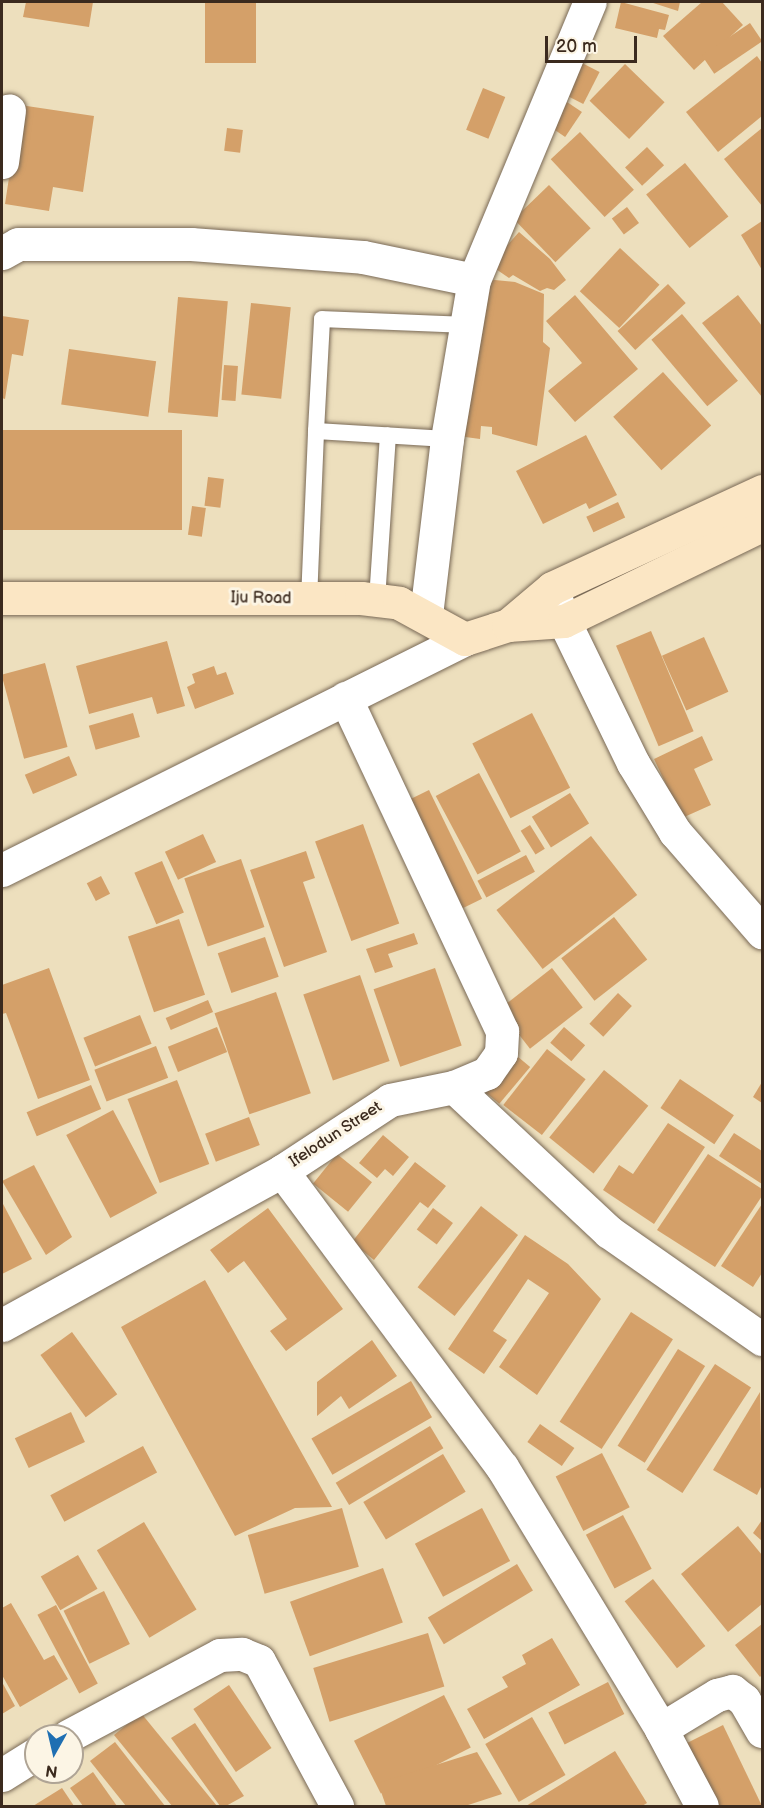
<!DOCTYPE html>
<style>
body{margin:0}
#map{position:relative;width:764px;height:1808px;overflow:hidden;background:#eddfbd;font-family:"Balsamiq Sans",sans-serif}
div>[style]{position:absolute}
.building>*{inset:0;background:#d4a069;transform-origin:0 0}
.roads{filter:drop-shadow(0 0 2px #796956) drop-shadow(0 0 2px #796956)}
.lane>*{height:16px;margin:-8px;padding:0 8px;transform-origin:8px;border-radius:8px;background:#fff}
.street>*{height:33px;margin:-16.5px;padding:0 16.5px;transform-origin:16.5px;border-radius:16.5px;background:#fff}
.secondary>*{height:33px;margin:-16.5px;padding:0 16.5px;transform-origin:16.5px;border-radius:16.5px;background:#fbe6c4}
span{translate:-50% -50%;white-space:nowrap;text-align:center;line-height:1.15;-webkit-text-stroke:6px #fcf5e5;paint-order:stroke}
.street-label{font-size:16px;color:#3b2a1e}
.frame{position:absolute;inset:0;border:3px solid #3b2a1e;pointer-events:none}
.north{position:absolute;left:24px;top:1724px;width:60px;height:60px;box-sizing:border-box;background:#fcf5e5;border:2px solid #afa495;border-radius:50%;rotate:188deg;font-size:16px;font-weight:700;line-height:24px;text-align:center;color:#3b2a1e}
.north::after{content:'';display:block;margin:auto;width:21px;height:27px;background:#1f6fb2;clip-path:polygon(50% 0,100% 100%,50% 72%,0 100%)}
.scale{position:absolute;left:545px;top:36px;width:92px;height:27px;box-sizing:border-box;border:3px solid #3b2a1e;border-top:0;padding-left:8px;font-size:18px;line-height:21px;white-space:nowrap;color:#3b2a1e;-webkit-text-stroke:4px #fcf5e5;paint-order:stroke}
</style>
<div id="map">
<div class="building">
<div style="clip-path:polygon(26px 2px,93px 2px,89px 27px,23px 17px)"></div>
<div style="left:205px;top:2px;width:51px;height:61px"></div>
<div style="clip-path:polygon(621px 2px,669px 15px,665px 30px,659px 29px,657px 38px,615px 28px)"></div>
<div style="clip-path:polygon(650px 2px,680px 2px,678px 11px)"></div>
<div style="clip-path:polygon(702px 2px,722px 2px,743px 25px,694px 70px,663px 36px)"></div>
<div style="left:750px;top:23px;width:22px;height:58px;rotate:56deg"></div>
<div style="clip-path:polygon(757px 56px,762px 63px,762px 116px,718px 152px,686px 112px)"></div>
<div style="left:580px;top:62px;width:22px;height:36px;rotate:27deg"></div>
<div style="left:625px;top:64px;width:55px;height:51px;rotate:44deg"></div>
<div style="left:483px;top:88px;width:24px;height:45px;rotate:22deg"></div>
<div style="left:567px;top:102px;width:18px;height:30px;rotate:34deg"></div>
<div style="clip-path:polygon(20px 105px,94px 116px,83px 192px,53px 187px,49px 211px,5px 204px)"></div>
<div style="left:227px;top:128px;width:16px;height:23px;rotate:7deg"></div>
<div style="clip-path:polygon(762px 128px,762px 206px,724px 159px)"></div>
<div style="left:580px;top:132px;width:79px;height:40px;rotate:47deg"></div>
<div style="left:647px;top:147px;width:25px;height:30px;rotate:47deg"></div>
<div style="left:685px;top:163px;width:69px;height:50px;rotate:51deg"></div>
<div style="left:549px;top:185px;width:60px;height:49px;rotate:46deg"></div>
<div style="left:627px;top:207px;width:20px;height:19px;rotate:53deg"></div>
<div style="clip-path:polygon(762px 221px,762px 270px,741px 235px)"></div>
<div style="clip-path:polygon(519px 232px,550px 259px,566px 280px,554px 290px,547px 288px,540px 291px,513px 275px,509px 278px,490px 265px)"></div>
<div style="left:620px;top:248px;width:54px;height:59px;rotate:43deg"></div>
<div style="clip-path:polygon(485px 279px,515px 282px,544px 294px,543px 342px,550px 348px,537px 446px,492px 434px,492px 427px,481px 426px,480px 439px,451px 435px)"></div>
<div style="left:668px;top:284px;width:26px;height:69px;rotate:47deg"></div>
<div style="clip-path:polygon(575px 295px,638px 369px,575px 422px,548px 391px,582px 363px,546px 321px)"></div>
<div style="clip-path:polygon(738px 295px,762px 326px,762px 397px,702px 323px)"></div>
<div style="left:178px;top:297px;width:50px;height:116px;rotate:5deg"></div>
<div style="left:251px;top:303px;width:40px;height:92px;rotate:6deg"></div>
<div style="left:682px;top:314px;width:87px;height:40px;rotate:50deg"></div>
<div style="clip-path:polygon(2px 316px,29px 320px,23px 356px,12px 354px,5px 399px,2px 398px)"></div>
<div style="left:69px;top:349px;width:88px;height:56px;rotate:8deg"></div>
<div style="left:224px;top:365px;width:14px;height:35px;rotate:4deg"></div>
<div style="left:663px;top:372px;width:72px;height:67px;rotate:48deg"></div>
<div style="left:2px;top:430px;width:180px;height:100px"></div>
<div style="clip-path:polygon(586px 435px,617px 495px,589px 509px,586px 503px,543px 524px,516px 471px)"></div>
<div style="left:208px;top:477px;width:16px;height:29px;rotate:7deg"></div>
<div style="left:618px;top:502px;width:17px;height:35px;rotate:65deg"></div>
<div style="left:192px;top:506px;width:14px;height:29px;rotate:8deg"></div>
<div style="left:651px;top:631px;width:109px;height:38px;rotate:67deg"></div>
<div style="left:704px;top:637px;width:60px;height:46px;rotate:66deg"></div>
<div style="clip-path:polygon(167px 641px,185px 706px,157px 714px,152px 697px,89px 714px,76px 666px)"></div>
<div style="left:45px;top:663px;width:87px;height:45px;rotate:75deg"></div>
<div style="clip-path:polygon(214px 666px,217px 675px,226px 672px,234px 694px,195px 709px,187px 687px,195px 683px,192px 674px)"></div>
<div style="left:133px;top:713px;width:25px;height:46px;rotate:74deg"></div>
<div style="left:532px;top:713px;width:84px;height:67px;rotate:63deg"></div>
<div style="clip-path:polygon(702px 736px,713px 760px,694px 769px,711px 805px,682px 818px,654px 759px)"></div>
<div style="left:69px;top:756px;width:21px;height:48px;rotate:67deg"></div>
<div style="left:479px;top:773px;width:89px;height:49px;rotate:62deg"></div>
<div style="left:429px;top:790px;width:121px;height:34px;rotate:64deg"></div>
<div style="left:570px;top:793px;width:36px;height:45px;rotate:58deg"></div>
<div style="left:363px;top:824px;width:106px;height:51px;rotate:70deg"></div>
<div style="left:530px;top:825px;width:28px;height:11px;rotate:58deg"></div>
<div style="left:203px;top:834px;width:31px;height:42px;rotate:65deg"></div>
<div style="left:591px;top:836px;width:75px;height:120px;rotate:52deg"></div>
<div style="clip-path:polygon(306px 851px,315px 878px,303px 882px,327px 952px,284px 967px,250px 870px)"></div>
<div style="left:526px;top:855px;width:19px;height:55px;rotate:62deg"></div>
<div style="left:241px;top:859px;width:72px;height:60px;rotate:71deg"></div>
<div style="left:162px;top:861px;width:56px;height:30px;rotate:67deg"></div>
<div style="left:101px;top:876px;width:20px;height:16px;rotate:63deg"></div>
<div style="left:614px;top:917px;width:54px;height:67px;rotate:52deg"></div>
<div style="left:179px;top:919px;width:80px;height:54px;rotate:71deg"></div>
<div style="clip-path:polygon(414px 933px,418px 944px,388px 954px,393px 967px,375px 973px,366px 949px)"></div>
<div style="left:265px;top:937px;width:42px;height:50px;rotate:71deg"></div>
<div style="clip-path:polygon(49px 968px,90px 1080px,38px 1099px,6px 1013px,2px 1014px,2px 985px)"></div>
<div style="left:435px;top:968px;width:82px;height:65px;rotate:71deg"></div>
<div style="left:552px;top:968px;width:50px;height:67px;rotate:52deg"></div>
<div style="left:360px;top:975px;width:91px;height:60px;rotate:71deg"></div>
<div style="left:276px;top:992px;width:107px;height:65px;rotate:71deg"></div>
<div style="left:618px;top:993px;width:19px;height:42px;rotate:43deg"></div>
<div style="left:208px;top:1000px;width:13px;height:46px;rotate:67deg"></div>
<div style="left:140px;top:1015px;width:31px;height:61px;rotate:68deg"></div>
<div style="left:217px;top:1027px;width:27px;height:53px;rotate:68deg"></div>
<div style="left:564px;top:1027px;width:28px;height:21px;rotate:41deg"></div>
<div style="left:156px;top:1046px;width:34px;height:66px;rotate:69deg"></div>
<div style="left:547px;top:1049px;width:49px;height:71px;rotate:38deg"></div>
<div style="left:511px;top:1051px;width:25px;height:48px;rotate:40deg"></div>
<div style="left:604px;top:1070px;width:57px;height:87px;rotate:39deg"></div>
<div style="left:680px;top:1079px;width:65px;height:35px;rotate:34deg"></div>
<div style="left:177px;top:1080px;width:90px;height:53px;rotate:69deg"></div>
<div style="clip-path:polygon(762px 1082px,762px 1103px,753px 1097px)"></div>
<div style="left:91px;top:1085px;width:26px;height:70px;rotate:67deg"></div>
<div style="left:113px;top:1110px;width:94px;height:53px;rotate:62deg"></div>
<div style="left:249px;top:1117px;width:30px;height:47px;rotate:69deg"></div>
<div style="clip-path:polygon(668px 1123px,705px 1147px,654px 1224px,603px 1190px,619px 1165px,633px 1174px)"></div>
<div style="clip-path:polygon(734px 1133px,762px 1151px,762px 1184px,719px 1156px)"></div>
<div style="clip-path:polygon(383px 1135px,409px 1157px,393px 1176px,385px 1169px,377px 1178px,359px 1163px)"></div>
<div style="left:337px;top:1154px;width:45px;height:38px;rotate:39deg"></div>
<div style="clip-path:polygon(708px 1154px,762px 1189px,762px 1196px,715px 1267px,657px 1230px)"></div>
<div style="clip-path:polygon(415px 1162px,446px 1186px,428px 1208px,420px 1202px,374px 1260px,352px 1242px)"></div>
<div style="clip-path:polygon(34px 1165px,72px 1237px,46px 1255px,2px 1181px)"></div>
<div style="clip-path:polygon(2px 1202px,32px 1259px,2px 1274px)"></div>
<div style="clip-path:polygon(762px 1204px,762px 1273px,753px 1287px,721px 1266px)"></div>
<div style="left:481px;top:1206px;width:47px;height:103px;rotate:38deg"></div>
<div style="clip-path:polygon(268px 1208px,343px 1309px,286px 1351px,270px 1331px,287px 1319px,244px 1261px,228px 1273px,210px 1250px)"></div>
<div style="left:433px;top:1208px;width:25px;height:27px;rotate:37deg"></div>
<div style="clip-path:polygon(525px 1235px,568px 1264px,601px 1299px,537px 1395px,499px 1367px,549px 1293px,528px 1279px,493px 1331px,507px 1340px,484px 1374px,448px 1349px)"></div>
<div style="clip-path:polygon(205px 1280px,332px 1507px,295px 1508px,235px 1536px,121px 1327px)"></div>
<div style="left:631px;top:1312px;width:50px;height:131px;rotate:33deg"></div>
<div style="left:72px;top:1332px;width:77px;height:39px;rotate:54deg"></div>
<div style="clip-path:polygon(372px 1340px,397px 1376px,349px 1409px,341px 1396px,317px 1416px,317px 1382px)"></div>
<div style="left:678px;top:1349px;width:32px;height:114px;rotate:32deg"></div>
<div style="left:715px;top:1364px;width:43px;height:126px;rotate:33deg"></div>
<div style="left:411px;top:1381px;width:42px;height:115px;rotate:60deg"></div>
<div style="clip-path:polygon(760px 1392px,762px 1485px,757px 1495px,713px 1470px)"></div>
<div style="left:71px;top:1412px;width:33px;height:62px;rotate:65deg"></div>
<div style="left:540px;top:1424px;width:42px;height:22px;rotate:35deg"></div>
<div style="left:430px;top:1426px;width:26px;height:110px;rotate:59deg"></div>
<div style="left:143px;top:1446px;width:30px;height:105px;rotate:62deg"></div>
<div style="left:602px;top:1453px;width:61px;height:52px;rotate:63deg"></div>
<div style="left:443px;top:1454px;width:44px;height:93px;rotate:59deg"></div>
<div style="left:342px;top:1508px;width:61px;height:98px;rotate:74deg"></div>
<div style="left:482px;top:1508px;width:60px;height:76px;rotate:62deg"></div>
<div style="left:623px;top:1515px;width:61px;height:42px;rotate:62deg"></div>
<div style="clip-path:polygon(762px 1520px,762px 1541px,753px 1533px)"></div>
<div style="left:144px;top:1522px;width:102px;height:55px;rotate:59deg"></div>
<div style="clip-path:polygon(738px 1526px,762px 1555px,762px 1604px,728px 1632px,681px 1574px)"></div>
<div style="left:78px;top:1555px;width:39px;height:43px;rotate:60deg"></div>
<div style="left:517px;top:1564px;width:31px;height:104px;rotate:59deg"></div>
<div style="left:383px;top:1568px;width:58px;height:99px;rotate:70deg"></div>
<div style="left:653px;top:1579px;width:85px;height:36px;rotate:52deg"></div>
<div style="left:104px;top:1591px;width:59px;height:45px;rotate:64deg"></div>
<div style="clip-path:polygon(11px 1603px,44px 1660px,54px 1655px,68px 1679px,20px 1707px,2px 1675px,2px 1608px)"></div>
<div style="left:56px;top:1605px;width:89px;height:21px;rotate:62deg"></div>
<div style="clip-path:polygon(762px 1624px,762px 1675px,760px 1677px,735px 1645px)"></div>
<div style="left:428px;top:1633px;width:56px;height:120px;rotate:73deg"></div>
<div style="clip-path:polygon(552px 1638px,580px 1685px,484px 1739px,467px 1709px,508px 1687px,502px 1677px,526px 1664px,522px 1655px)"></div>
<div style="clip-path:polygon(2px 1682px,15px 1706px,2px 1714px)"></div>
<div style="left:608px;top:1682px;width:36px;height:67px;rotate:63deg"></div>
<div style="left:229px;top:1685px;width:76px;height:43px;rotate:56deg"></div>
<div style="left:444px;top:1695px;width:59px;height:101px;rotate:63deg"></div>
<div style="clip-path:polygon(141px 1713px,217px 1806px,172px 1806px,114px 1735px)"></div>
<div style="left:532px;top:1717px;width:67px;height:54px;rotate:60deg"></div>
<div style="clip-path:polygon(195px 1723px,244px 1796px,226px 1806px,220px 1806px,171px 1738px)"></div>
<div style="clip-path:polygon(723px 1725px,762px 1806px,709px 1806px,677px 1748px)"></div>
<div style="clip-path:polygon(115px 1742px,165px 1806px,126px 1806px,90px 1761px)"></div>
<div style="clip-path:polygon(615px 1751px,647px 1803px,642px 1806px,526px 1806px)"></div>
<div style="clip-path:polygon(477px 1752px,502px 1794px,465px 1806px,386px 1806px,378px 1783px)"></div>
<div style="clip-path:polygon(93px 1772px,117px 1806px,83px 1806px,70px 1788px)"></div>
<div style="clip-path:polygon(62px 1788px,74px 1806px,33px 1806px)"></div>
</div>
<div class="roads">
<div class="lane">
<div style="left:316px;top:431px;width:112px;rotate:-86.9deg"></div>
<div style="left:322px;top:319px;width:144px;rotate:2.4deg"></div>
<div style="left:309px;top:600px;width:169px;rotate:-87.6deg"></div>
<div style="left:316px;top:431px;width:131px;rotate:3.5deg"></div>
<div style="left:377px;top:600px;width:165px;rotate:-86.2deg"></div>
</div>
<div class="street">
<div style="left:2px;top:162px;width:52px;rotate:-82.3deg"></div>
<div style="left:2px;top:253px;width:18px;rotate:-29deg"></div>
<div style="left:18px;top:244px;width:173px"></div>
<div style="left:191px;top:244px;width:172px;rotate:4.3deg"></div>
<div style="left:363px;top:257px;width:113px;rotate:11.7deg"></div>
<div style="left:554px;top:594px;width:29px;rotate:70deg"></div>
<div style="left:564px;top:621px;width:158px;rotate:64.1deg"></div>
<div style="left:633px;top:763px;width:81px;rotate:58.7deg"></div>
<div style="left:675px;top:832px;width:133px;rotate:49deg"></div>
<div style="left:426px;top:615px;width:177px;rotate:-83.2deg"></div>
<div style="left:447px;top:439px;width:161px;rotate:-80.4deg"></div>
<div style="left:474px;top:280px;width:301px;rotate:-67.4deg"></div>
<div style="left:2px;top:870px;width:517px;rotate:-26.52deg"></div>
<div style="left:454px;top:1087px;width:212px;rotate:43.1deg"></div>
<div style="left:609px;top:1232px;width:187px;rotate:35deg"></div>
<div style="left:282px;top:1171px;width:369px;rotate:53.4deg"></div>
<div style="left:502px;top:1467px;width:306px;rotate:58.7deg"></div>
<div style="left:661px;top:1729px;width:87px;rotate:62deg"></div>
<div style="left:2px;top:1325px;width:320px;rotate:-28.8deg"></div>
<div style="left:282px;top:1171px;width:129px;rotate:-33.3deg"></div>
<div style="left:390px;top:1100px;width:65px;rotate:-11.5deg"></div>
<div style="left:454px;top:1087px;width:36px;rotate:-23deg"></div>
<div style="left:487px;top:1073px;width:24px;rotate:-55deg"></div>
<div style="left:501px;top:1053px;width:22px;rotate:-87deg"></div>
<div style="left:502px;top:1031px;width:368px;rotate:-115.2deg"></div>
<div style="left:661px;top:1729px;width:66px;rotate:-31.3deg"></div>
<div style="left:717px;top:1695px;width:16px;rotate:-15deg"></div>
<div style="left:732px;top:1691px;width:15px;rotate:37deg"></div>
<div style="left:744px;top:1700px;width:36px;rotate:60deg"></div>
<div style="left:68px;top:1736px;width:172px;rotate:-28.1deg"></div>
<div style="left:220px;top:1655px;width:22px;rotate:-3deg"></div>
<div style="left:242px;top:1654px;width:18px;rotate:22deg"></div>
<div style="left:259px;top:1661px;width:165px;rotate:61.7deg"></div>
<div style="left:2px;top:1775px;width:40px;rotate:-32deg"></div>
</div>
<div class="secondary">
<div style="left:2px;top:598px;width:359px"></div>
<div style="left:361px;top:598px;width:38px;rotate:7deg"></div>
<div style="left:399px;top:603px;width:75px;rotate:28.6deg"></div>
<div style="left:465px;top:639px;width:45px;rotate:-18deg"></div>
<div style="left:508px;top:625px;width:56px;rotate:-4.1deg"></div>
<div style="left:564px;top:621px;width:220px;rotate:-25.9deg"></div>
<div style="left:508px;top:625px;width:57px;rotate:-40.1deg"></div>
<div style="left:552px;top:588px;width:231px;rotate:-24.8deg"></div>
</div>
</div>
<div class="street-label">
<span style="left:261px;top:599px;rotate:1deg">Iju Road</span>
<span style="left:336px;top:1135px;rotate:-33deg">Ifelodun Street</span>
</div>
<div class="frame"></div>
<div class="north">N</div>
<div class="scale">20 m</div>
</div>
